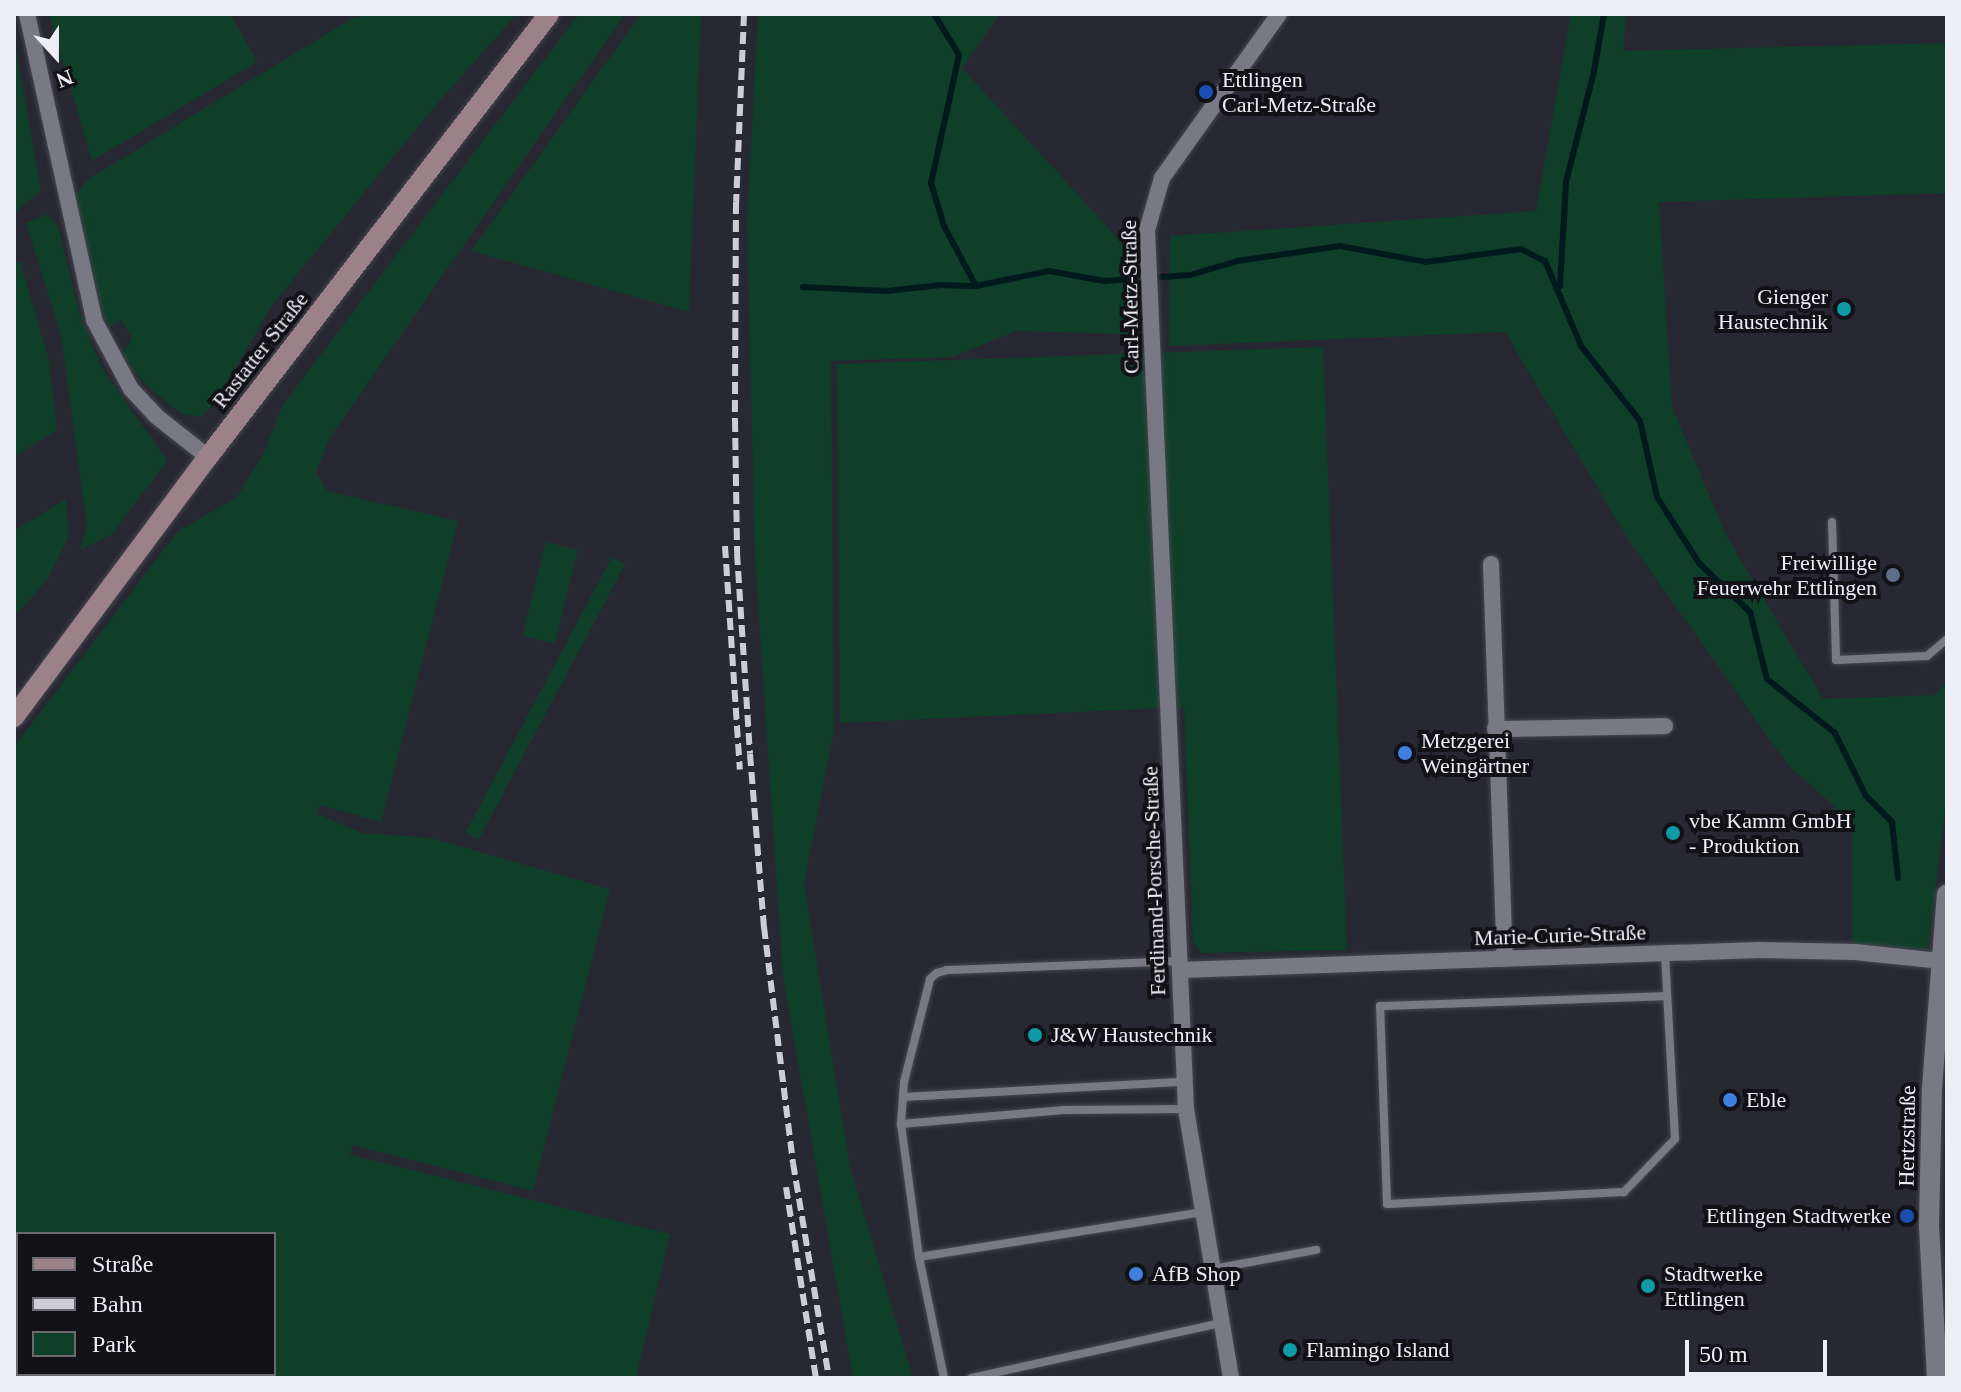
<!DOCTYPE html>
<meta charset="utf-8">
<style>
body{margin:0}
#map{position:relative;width:1961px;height:1392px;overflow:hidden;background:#282833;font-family:Georgia,serif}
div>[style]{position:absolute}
.green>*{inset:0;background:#0f3f29;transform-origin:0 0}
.stream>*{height:6px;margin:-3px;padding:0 3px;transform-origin:3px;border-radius:3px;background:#00191c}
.roads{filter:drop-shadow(0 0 2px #46464f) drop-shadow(0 0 2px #46464f)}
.service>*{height:8px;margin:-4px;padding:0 4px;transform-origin:4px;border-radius:4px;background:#797986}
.minor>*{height:16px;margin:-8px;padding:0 8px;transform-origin:8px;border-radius:8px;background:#797986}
.tertiary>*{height:20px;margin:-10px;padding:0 10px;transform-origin:10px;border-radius:10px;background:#797986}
.secondary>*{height:20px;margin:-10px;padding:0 10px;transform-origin:10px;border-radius:10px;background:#9c8288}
.rail>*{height:6px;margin-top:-3px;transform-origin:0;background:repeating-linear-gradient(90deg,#cdcdd6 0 12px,transparent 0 18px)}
.dots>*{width:22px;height:22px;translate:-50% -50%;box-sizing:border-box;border:4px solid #111116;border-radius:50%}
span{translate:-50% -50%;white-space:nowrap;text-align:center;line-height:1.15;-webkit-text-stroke:8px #111116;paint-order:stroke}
.poi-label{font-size:22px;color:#ededf5}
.left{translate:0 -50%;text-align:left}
.right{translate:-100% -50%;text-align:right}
.street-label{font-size:22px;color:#ededf5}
.frame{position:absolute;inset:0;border:16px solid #ededf5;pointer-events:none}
.legend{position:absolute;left:16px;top:1232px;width:260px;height:144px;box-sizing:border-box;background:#111116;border:2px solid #69696f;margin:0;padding:10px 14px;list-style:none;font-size:24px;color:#ededf5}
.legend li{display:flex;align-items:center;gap:16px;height:40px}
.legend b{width:40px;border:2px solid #69696f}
.north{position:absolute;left:16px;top:16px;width:80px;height:80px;-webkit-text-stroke:6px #111116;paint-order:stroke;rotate:159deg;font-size:22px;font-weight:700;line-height:32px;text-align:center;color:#ededf5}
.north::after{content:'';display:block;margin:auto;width:28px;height:36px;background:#ededf5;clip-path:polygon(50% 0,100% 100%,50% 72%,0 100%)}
.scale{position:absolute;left:1685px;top:1340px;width:142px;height:36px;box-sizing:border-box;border:4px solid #ededf5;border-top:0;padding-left:10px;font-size:24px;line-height:28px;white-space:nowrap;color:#ededf5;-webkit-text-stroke:6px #111116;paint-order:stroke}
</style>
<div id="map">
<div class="green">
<div style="clip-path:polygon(49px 14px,231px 14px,257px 62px,92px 161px)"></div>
<div style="clip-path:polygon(366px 14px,517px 14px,435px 106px,273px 304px,214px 403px,202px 417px,182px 414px,155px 393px,128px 365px,123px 354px,132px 338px,121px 320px,110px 327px,104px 316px,76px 195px,87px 180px,351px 19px)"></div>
<div style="clip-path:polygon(evenodd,579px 14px,625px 14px,330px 437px,316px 472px,327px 491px,458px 521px,381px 822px,320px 805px,317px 814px,362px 833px,431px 838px,610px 889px,533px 1191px,353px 1145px,350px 1155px,670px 1234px,636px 1378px,14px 1378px,14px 747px,177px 532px,237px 497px,263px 455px,282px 406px,579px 14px,18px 1234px,274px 1234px,274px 1374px,18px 1374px,18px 1234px)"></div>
<div style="clip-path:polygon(641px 14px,701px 14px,689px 312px,471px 251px)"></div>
<div style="clip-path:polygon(758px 14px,1000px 14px,962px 68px,1123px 244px,1128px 334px,1016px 331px,952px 357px,831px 361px,834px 730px,804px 884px,850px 1167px,913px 1378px,853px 1378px,783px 976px,755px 557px,747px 223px)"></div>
<div style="clip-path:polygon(1571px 14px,1626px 14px,1623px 51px,1947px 43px,1947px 193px,1659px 202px,1672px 407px,1726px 535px,1823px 699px,1936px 695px,1947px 680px,1947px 793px,1928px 950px,1852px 944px,1852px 822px,1788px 765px,1628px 539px,1505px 332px,1169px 346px,1170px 236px,1536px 211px)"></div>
<div style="clip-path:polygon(14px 38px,41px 191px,14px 213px)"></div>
<div style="clip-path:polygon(48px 214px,58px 226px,79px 312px,101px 366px,167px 461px,111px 535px,80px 550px,87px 526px,61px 335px,26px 223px)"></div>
<div style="clip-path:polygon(20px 261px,49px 361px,57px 430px,14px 457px,14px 264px)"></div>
<div style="clip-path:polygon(1323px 347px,1347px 950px,1201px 953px,1193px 941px,1184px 707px,840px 723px,837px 364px)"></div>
<div style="clip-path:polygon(66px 499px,69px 536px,47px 580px,14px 617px,14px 531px)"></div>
<div style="left:546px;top:542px;width:33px;height:97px;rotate:14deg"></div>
<div style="left:612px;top:557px;width:15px;height:312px;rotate:28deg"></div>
</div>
<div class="stream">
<div style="left:934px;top:14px;width:48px;rotate:58.6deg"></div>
<div style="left:959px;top:55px;width:131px;rotate:102.3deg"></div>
<div style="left:931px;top:183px;width:45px;rotate:73.2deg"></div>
<div style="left:944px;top:226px;width:68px;rotate:61.9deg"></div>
<div style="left:1560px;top:286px;width:104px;rotate:-86.7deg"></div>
<div style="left:1566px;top:182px;width:114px;rotate:-75.8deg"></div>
<div style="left:1594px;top:71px;width:58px;rotate:-80deg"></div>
<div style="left:803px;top:287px;width:84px;rotate:2.7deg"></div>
<div style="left:887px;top:291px;width:54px;rotate:-6.3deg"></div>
<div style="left:941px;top:285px;width:35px;rotate:2deg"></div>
<div style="left:976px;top:286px;width:75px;rotate:-11.6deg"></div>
<div style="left:1049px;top:271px;width:56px;rotate:10.3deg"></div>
<div style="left:1104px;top:281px;width:86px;rotate:-4deg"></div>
<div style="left:1190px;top:275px;width:49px;rotate:-16.6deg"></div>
<div style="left:1237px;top:261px;width:104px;rotate:-8.3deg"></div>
<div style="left:1340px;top:246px;width:87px;rotate:10.5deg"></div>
<div style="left:1426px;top:262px;width:96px;rotate:-7.8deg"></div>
<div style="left:1521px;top:249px;width:27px;rotate:27deg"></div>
<div style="left:1545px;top:261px;width:92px;rotate:67deg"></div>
<div style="left:1581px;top:346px;width:95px;rotate:51.8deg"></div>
<div style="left:1640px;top:421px;width:78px;rotate:77.4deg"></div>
<div style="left:1657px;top:497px;width:78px;rotate:57.5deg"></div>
<div style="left:1699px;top:563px;width:71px;rotate:43.9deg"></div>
<div style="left:1750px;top:612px;width:69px;rotate:75.8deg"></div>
<div style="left:1767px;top:679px;width:87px;rotate:38.5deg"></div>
<div style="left:1835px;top:733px;width:70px;rotate:63.8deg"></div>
<div style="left:1866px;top:796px;width:37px;rotate:45deg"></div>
<div style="left:1892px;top:822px;width:56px;rotate:83.9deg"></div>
</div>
<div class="roads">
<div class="service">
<div style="left:1832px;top:522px;width:138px;rotate:88.3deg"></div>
<div style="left:1836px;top:660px;width:91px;rotate:-2.5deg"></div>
<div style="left:1927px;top:656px;width:26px;rotate:-40deg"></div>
<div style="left:1665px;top:954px;width:185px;rotate:86.9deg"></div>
<div style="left:1675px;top:1139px;width:74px;rotate:133.9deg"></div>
<div style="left:1624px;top:1192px;width:237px;rotate:177.1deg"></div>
<div style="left:1387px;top:1204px;width:198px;rotate:-92deg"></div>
<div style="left:1380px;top:1006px;width:286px;rotate:-2deg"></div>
<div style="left:903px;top:1097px;width:281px;rotate:-3.1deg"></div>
<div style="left:1186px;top:1109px;width:122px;rotate:179.5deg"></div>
<div style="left:1064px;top:1110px;width:164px;rotate:175.1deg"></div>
<div style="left:901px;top:1124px;width:134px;rotate:82.3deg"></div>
<div style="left:919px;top:1257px;width:288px;rotate:-9deg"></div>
<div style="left:901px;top:1124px;width:42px;rotate:-85.9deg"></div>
<div style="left:904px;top:1082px;width:106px;rotate:-75.8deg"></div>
<div style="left:930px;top:979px;width:9px;rotate:-41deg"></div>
<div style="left:937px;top:973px;width:10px;rotate:-17deg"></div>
<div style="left:947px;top:970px;width:233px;rotate:-2.2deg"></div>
<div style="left:919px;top:1257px;width:124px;rotate:78.3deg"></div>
<div style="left:1213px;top:1269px;width:105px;rotate:-10.5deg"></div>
<div style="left:971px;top:1378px;width:257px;rotate:-12.4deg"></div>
</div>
<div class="minor">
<div style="left:27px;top:14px;width:313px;rotate:77.6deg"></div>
<div style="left:94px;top:320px;width:78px;rotate:61.8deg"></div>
<div style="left:131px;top:389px;width:37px;rotate:47deg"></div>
<div style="left:156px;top:416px;width:66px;rotate:38.3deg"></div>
<div style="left:1491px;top:564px;width:395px;rotate:88deg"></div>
<div style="left:1495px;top:729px;width:170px;rotate:-1deg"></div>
<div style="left:1180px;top:970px;width:579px;rotate:-1.98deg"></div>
<div style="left:1759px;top:950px;width:96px;rotate:1.2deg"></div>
<div style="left:1855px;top:952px;width:85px;rotate:6deg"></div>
<div style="left:1231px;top:1378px;width:273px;rotate:-99.5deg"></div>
<div style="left:1186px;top:1109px;width:880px;rotate:-92.54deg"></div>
<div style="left:1147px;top:230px;width:54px;rotate:-73.9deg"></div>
<div style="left:1162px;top:178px;width:201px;rotate:-54.5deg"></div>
</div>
<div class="tertiary">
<div style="left:1937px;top:1378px;width:151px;rotate:-93deg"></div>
<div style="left:1929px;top:1227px;width:139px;rotate:-88.8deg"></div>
<div style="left:1932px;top:1088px;width:194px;rotate:-85.6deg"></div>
</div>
<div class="secondary">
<div style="left:14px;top:717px;width:324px;rotate:-53.3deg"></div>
<div style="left:208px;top:457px;width:559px;rotate:-52.41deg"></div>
</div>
</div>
<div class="rail">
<div style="left:744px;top:14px;width:188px;rotate:92.4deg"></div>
<div style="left:736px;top:202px;width:218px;rotate:90.3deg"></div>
<div style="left:735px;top:420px;width:133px;rotate:89.1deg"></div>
<div style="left:737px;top:553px;width:201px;rotate:86.3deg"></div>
<div style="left:750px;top:754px;width:174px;rotate:85.4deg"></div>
<div style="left:764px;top:927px;width:238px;rotate:83deg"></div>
<div style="left:793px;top:1163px;width:218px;rotate:80.5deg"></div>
<div style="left:725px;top:546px;width:224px;rotate:86.2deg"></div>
<div style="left:786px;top:1187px;width:193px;rotate:81.1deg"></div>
</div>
<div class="dots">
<div style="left:1206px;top:92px;background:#1a4fb4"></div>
<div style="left:1844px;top:309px;background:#0f9aa8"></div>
<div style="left:1893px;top:575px;background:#5c6f8a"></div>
<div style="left:1405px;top:753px;background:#3f7fe0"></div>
<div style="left:1673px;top:833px;background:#0f9aa8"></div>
<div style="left:1035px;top:1035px;background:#0f9aa8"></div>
<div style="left:1730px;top:1100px;background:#3f7fe0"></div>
<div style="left:1907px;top:1216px;background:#1a4fb4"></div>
<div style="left:1136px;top:1274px;background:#3f7fe0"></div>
<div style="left:1648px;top:1286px;background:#0f9aa8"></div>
<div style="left:1290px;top:1350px;background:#0f9aa8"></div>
</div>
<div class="poi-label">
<span class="left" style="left:1222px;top:92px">Ettlingen<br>Carl-Metz-Straße</span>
<span class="right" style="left:1828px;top:309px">Gienger<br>Haustechnik</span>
<span class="right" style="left:1877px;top:575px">Freiwillige<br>Feuerwehr Ettlingen</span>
<span class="left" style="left:1421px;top:753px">Metzgerei<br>Weingärtner</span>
<span class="left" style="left:1689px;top:833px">vbe Kamm GmbH<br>- Produktion</span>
<span class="left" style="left:1051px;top:1035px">J&amp;W Haustechnik</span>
<span class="left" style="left:1746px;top:1100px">Eble</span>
<span class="right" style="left:1891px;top:1216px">Ettlingen Stadtwerke</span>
<span class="left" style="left:1664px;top:1286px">Stadtwerke<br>Ettlingen</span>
<span class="left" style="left:1152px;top:1274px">AfB Shop</span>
<span class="left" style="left:1306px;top:1350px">Flamingo Island</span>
</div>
<div class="street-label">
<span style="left:1130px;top:297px;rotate:-91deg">Carl-Metz-Straße</span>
<span style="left:260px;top:350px;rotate:-52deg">Rastatter Straße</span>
<span style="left:1154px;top:881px;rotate:-92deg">Ferdinand-Porsche-Straße</span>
<span style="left:1560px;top:935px;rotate:-2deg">Marie-Curie-Straße</span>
<span style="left:1907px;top:1136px;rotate:-89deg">Hertzstraße</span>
</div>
<div class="frame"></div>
<ul class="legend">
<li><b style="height:10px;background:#9c8288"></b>Straße</li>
<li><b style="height:10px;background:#cdcdd6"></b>Bahn</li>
<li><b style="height:22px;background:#0f3f29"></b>Park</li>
</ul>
<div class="north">N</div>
<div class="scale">50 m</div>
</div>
